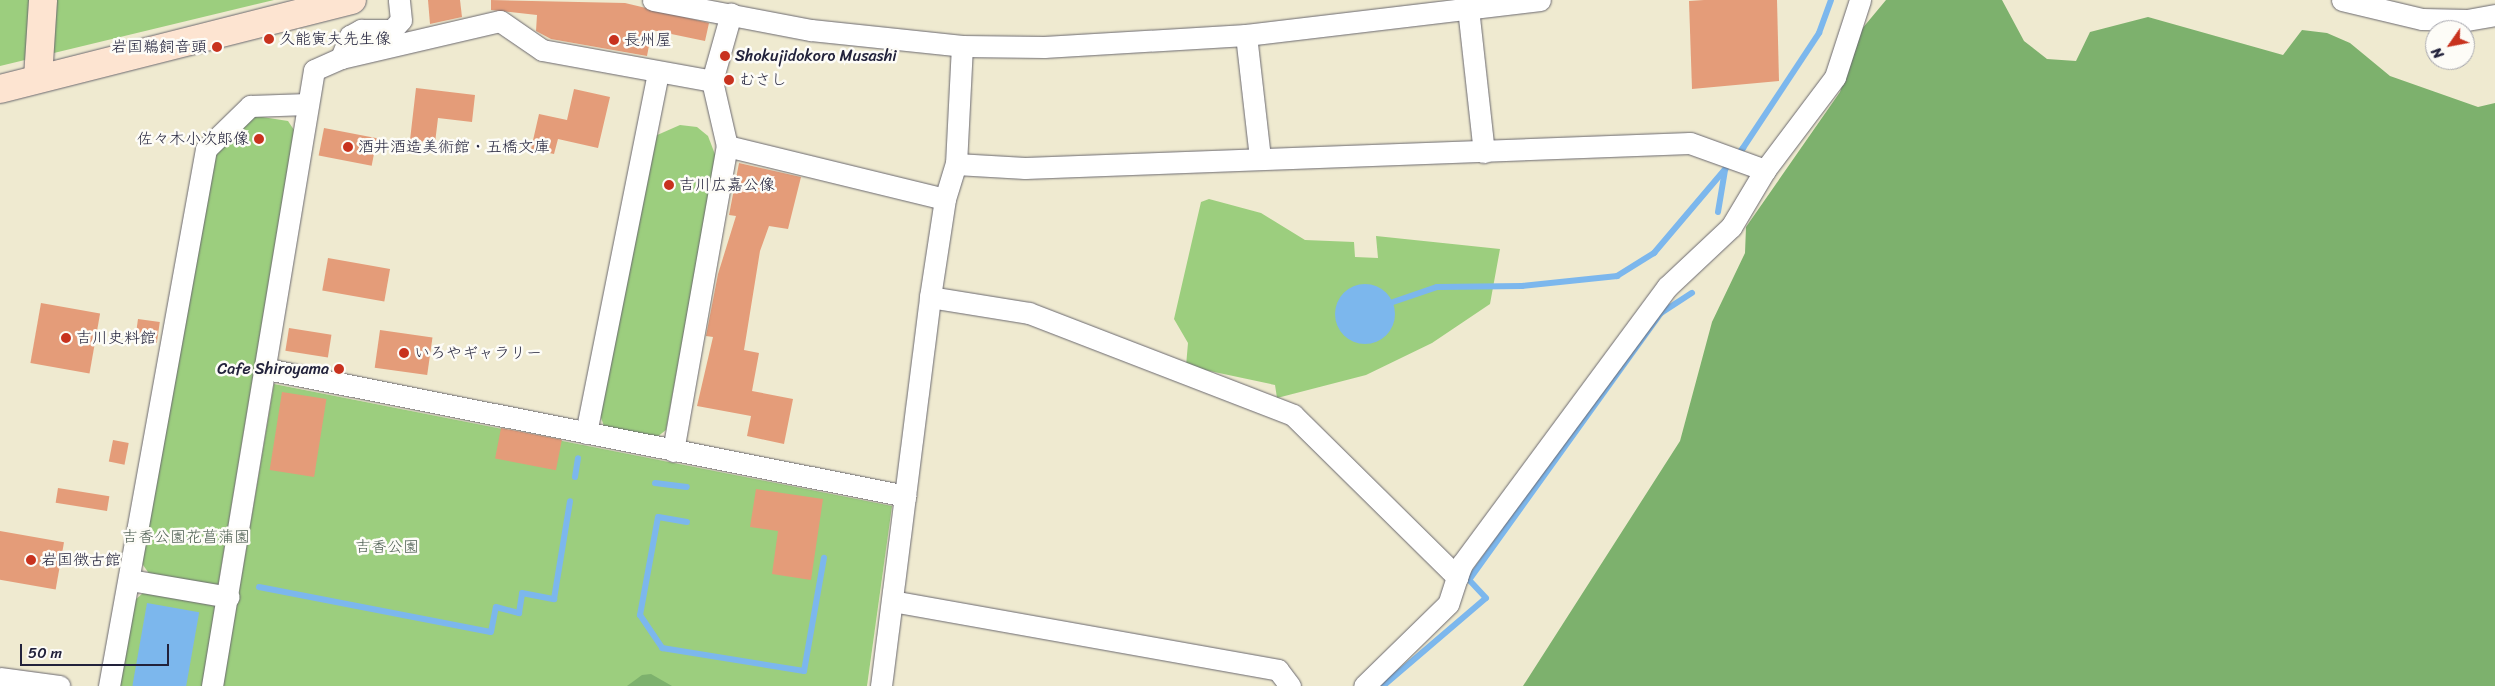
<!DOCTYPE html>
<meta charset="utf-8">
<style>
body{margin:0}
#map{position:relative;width:2495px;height:686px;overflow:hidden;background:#efead0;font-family:Sriracha,"Klee One",sans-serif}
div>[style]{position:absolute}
.green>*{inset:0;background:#9cce7e}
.forest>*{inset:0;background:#7db16d}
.water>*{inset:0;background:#7cb7ed;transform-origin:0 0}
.round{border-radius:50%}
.stream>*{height:6px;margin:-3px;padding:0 3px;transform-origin:3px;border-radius:3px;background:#7cb7ed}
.building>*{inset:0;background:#e49c79;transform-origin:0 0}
.roads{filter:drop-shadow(0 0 1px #6a686f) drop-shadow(0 0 1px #6a686f)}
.street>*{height:21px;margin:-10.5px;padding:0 10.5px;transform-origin:10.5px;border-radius:10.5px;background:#fff}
.secondary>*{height:28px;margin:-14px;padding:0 14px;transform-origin:14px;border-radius:14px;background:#fde4d1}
.dots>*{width:14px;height:14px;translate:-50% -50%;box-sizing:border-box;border:2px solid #fdfcf7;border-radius:50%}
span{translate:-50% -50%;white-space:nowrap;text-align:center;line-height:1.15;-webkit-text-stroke:5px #fdfcf7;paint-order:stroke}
.poi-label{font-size:16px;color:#22223b}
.left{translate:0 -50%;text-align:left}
.right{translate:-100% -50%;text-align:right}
.park-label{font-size:16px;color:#4d5e52}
.north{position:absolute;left:2425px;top:20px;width:50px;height:50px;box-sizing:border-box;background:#fdfcf7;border:1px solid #a5a5ac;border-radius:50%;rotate:237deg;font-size:14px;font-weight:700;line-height:20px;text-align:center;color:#22223b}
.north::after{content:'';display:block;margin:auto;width:18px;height:22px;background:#c8321e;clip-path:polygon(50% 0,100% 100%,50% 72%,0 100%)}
.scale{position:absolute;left:20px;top:644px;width:149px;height:22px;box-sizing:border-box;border:2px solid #22223b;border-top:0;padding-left:6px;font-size:15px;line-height:18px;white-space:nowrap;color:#22223b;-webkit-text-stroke:4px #fdfcf7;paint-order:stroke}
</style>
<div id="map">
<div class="green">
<div style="clip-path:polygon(0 0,274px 0,0 66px)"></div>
<div style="clip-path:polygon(250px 115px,288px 121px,294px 130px,218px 587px,150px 575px,141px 562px,216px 149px)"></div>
<div style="clip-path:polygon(680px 125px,697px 127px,708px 136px,716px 157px,666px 430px,657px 437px,604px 426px,600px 415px,655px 136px)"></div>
<div style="clip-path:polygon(1209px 199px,1261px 213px,1305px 240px,1354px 242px,1355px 257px,1378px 258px,1376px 236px,1500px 249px,1490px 304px,1432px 343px,1366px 375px,1277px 398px,1275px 385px,1186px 366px,1188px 343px,1174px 319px,1201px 202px)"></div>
<div style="clip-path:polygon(274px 384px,892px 506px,867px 686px,223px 686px)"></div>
<div style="clip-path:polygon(145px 591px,215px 606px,203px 686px,119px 686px,133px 602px)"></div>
</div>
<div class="forest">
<div style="clip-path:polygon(1886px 0,2002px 0,2024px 41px,2047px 59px,2076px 61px,2090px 32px,2148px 17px,2283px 55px,2302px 30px,2327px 33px,2350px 43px,2390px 76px,2478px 107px,2495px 103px,2495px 686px,1523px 686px,1680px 441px,1712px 322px,1745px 253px,1746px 227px,1840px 92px,1861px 30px)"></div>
<div style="clip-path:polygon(651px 674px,672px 686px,627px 686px,642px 675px)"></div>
</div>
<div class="water">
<div class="round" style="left:1335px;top:284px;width:60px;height:60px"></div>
<div style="left:147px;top:603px;width:53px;height:84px;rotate:10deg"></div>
</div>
<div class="stream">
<div style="left:1718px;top:212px;width:43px;rotate:-80.5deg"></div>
<div style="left:1393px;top:302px;width:46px;rotate:-18.8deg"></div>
<div style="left:1437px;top:287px;width:85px;rotate:-0.7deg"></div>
<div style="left:1522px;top:286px;width:96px;rotate:-6deg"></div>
<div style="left:1617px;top:276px;width:44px;rotate:-31.9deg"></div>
<div style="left:1654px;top:253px;width:138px;rotate:-49.7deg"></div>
<div style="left:1743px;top:148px;width:138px;rotate:-56.5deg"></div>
<div style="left:1819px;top:33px;width:35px;rotate:-70deg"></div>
<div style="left:575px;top:477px;width:19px;rotate:-81deg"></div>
<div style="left:655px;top:483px;width:32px;rotate:7deg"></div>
<div style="left:687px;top:522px;width:29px;rotate:-170deg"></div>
<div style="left:658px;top:517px;width:100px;rotate:100.4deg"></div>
<div style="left:640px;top:615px;width:40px;rotate:56deg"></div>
<div style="left:662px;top:648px;width:144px;rotate:9.2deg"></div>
<div style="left:804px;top:671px;width:115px;rotate:-80deg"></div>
<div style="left:259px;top:587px;width:236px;rotate:11deg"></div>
<div style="left:491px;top:632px;width:25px;rotate:-79deg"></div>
<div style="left:496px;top:607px;width:24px;rotate:15deg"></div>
<div style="left:519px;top:613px;width:20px;rotate:-81deg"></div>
<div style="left:522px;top:593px;width:33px;rotate:11deg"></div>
<div style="left:554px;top:599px;width:99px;rotate:-80.7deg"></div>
<div style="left:1383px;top:686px;width:135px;rotate:-40.5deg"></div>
<div style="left:1486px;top:598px;width:25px;rotate:-133deg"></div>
<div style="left:1469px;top:580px;width:329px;rotate:-54.3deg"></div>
<div style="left:1661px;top:313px;width:37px;rotate:-33deg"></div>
</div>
<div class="building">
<div style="clip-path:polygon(428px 0,460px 0,462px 17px,430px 24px)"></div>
<div style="clip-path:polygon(491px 0,625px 3px,709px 23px,705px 41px,652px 30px,647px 56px,551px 39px,536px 31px,537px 15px,491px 10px)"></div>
<div style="clip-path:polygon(1704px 0,1777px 0,1779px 81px,1692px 89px,1689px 1px)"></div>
<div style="clip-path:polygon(416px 88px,475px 95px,472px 122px,438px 118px,435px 143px,410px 140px)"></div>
<div style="clip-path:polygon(574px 89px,610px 97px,598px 148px,558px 139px,554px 154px,531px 149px,539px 114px,567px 120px)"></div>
<div style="left:324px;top:128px;width:54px;height:28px;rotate:11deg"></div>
<div style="clip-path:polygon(739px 163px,801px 177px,788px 229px,769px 226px,760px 251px,744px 350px,759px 353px,752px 391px,793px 399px,784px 444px,747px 436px,751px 416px,697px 406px,713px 337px,706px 336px,718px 274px,736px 216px,729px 215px)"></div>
<div style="left:328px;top:258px;width:63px;height:33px;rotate:10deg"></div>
<div style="left:41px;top:303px;width:60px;height:61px;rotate:10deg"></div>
<div style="left:138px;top:319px;width:22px;height:21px;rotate:8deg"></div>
<div style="left:289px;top:328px;width:43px;height:23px;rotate:9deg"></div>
<div style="left:380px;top:330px;width:53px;height:38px;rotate:8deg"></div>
<div style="left:282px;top:392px;width:45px;height:79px;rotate:9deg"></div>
<div style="left:501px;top:428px;width:62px;height:31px;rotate:11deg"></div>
<div style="left:113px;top:440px;width:16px;height:22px;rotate:11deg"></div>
<div style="left:58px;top:488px;width:52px;height:15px;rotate:9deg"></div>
<div style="clip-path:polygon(756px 489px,823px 499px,811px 580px,772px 574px,778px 531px,750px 527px)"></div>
<div style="left:0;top:531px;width:65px;height:48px;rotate:10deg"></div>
</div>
<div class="roads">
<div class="street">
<div style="left:653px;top:0;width:161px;rotate:10.8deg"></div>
<div style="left:811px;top:30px;width:152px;rotate:6deg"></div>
<div style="left:962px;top:46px;width:82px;rotate:0.7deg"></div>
<div style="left:1044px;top:47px;width:202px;rotate:-3.4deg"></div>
<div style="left:1246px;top:35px;width:296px;rotate:-6.8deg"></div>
<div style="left:2342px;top:0;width:82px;rotate:13.4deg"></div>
<div style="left:2422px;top:19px;width:45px;rotate:1.3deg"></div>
<div style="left:2467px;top:20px;width:28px;rotate:-10deg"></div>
<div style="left:1468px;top:8px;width:145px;rotate:83.7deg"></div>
<div style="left:1246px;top:35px;width:124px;rotate:83.5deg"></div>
<div style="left:341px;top:58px;width:24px;rotate:-68deg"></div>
<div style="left:350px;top:36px;width:13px;rotate:-29deg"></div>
<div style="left:361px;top:30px;width:31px"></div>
<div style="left:392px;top:30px;width:13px;rotate:-48deg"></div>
<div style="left:401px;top:20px;width:20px;rotate:-96deg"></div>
<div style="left:727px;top:146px;width:224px;rotate:13.7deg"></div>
<div style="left:956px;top:164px;width:69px;rotate:3.3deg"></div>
<div style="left:1025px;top:168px;width:665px;rotate:-2.15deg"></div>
<div style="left:1690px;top:143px;width:80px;rotate:19.8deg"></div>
<div style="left:930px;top:297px;width:100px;rotate:9.2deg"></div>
<div style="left:1029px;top:313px;width:283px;rotate:21.1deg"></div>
<div style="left:1293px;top:415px;width:231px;rotate:44.6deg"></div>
<div style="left:1457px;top:577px;width:28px;rotate:108deg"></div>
<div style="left:1448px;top:604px;width:117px;rotate:135.7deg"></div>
<div style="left:267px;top:369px;width:651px;rotate:11.24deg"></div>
<div style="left:586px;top:433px;width:367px;rotate:-78.7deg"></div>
<div style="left:673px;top:451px;width:310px;rotate:-80deg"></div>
<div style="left:727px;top:146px;width:67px;rotate:-103deg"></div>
<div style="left:712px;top:81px;width:70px;rotate:-74.2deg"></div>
<div style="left:1457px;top:577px;width:14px;rotate:-69deg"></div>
<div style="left:1462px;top:564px;width:345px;rotate:-53.5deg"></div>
<div style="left:1667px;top:287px;width:88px;rotate:-43.2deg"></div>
<div style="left:1731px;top:227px;width:66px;rotate:-59.2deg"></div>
<div style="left:1765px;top:170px;width:116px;rotate:-53deg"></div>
<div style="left:1835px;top:77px;width:81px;rotate:-72deg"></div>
<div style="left:130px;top:580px;width:100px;rotate:9.7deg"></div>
<div style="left:892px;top:601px;width:392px;rotate:10.1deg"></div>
<div style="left:1278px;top:670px;width:20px;rotate:53deg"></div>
<div style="left:0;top:678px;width:60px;rotate:7.7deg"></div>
<div style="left:109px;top:686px;width:546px;rotate:-79.76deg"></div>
<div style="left:206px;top:149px;width:62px;rotate:-44.3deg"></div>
<div style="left:250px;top:106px;width:58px;rotate:-2deg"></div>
<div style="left:212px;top:686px;width:624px;rotate:-80.6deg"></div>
<div style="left:314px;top:70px;width:30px;rotate:-24deg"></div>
<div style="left:341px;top:58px;width:163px;rotate:-13.1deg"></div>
<div style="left:500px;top:21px;width:51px;rotate:34.6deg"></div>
<div style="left:542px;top:50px;width:173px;rotate:10.3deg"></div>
<div style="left:881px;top:686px;width:392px;rotate:-82.8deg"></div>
<div style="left:930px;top:297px;width:99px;rotate:-81.3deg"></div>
<div style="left:945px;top:199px;width:37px;rotate:-73deg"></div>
<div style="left:956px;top:164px;width:118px;rotate:-87.1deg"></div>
</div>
<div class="secondary">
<div style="left:38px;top:78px;width:78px;rotate:-86.3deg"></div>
<div style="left:0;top:89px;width:363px;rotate:-14.2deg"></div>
</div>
</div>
<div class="dots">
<div style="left:269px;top:39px;background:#c8321e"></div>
<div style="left:614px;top:40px;background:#c8321e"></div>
<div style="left:217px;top:47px;background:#c8321e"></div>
<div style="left:725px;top:56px;background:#c8321e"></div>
<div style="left:729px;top:80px;background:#c8321e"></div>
<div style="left:259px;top:139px;background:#c8321e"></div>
<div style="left:348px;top:147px;background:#c8321e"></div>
<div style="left:669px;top:185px;background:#c8321e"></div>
<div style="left:66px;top:338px;background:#c8321e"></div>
<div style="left:404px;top:353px;background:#c8321e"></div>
<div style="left:339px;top:369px;background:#c8321e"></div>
<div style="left:31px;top:560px;background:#c8321e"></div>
</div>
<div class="poi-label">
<span class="left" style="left:279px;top:39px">久能寅夫先生像</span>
<span class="left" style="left:624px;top:40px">長州屋</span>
<span class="right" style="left:207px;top:47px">岩国鵜飼音頭</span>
<span class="left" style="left:735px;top:56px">Shokujidokoro Musashi</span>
<span class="left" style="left:739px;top:80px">むさし</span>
<span class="right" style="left:249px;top:139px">佐々木小次郎像</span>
<span class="left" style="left:358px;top:147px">酒井酒造美術館・五橋文庫</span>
<span class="left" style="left:679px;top:185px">吉川広嘉公像</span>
<span class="left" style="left:76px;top:338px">吉川史料館</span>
<span class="left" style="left:414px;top:353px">いろやギャラリー</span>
<span class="right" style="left:329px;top:369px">Cafe Shiroyama</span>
<span class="left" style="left:41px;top:560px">岩国徴古館</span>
</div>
<div class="park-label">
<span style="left:186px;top:537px">吉香公園花菖蒲園</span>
<span style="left:387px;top:547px">吉香公園</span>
</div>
<div class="north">N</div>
<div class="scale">50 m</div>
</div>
